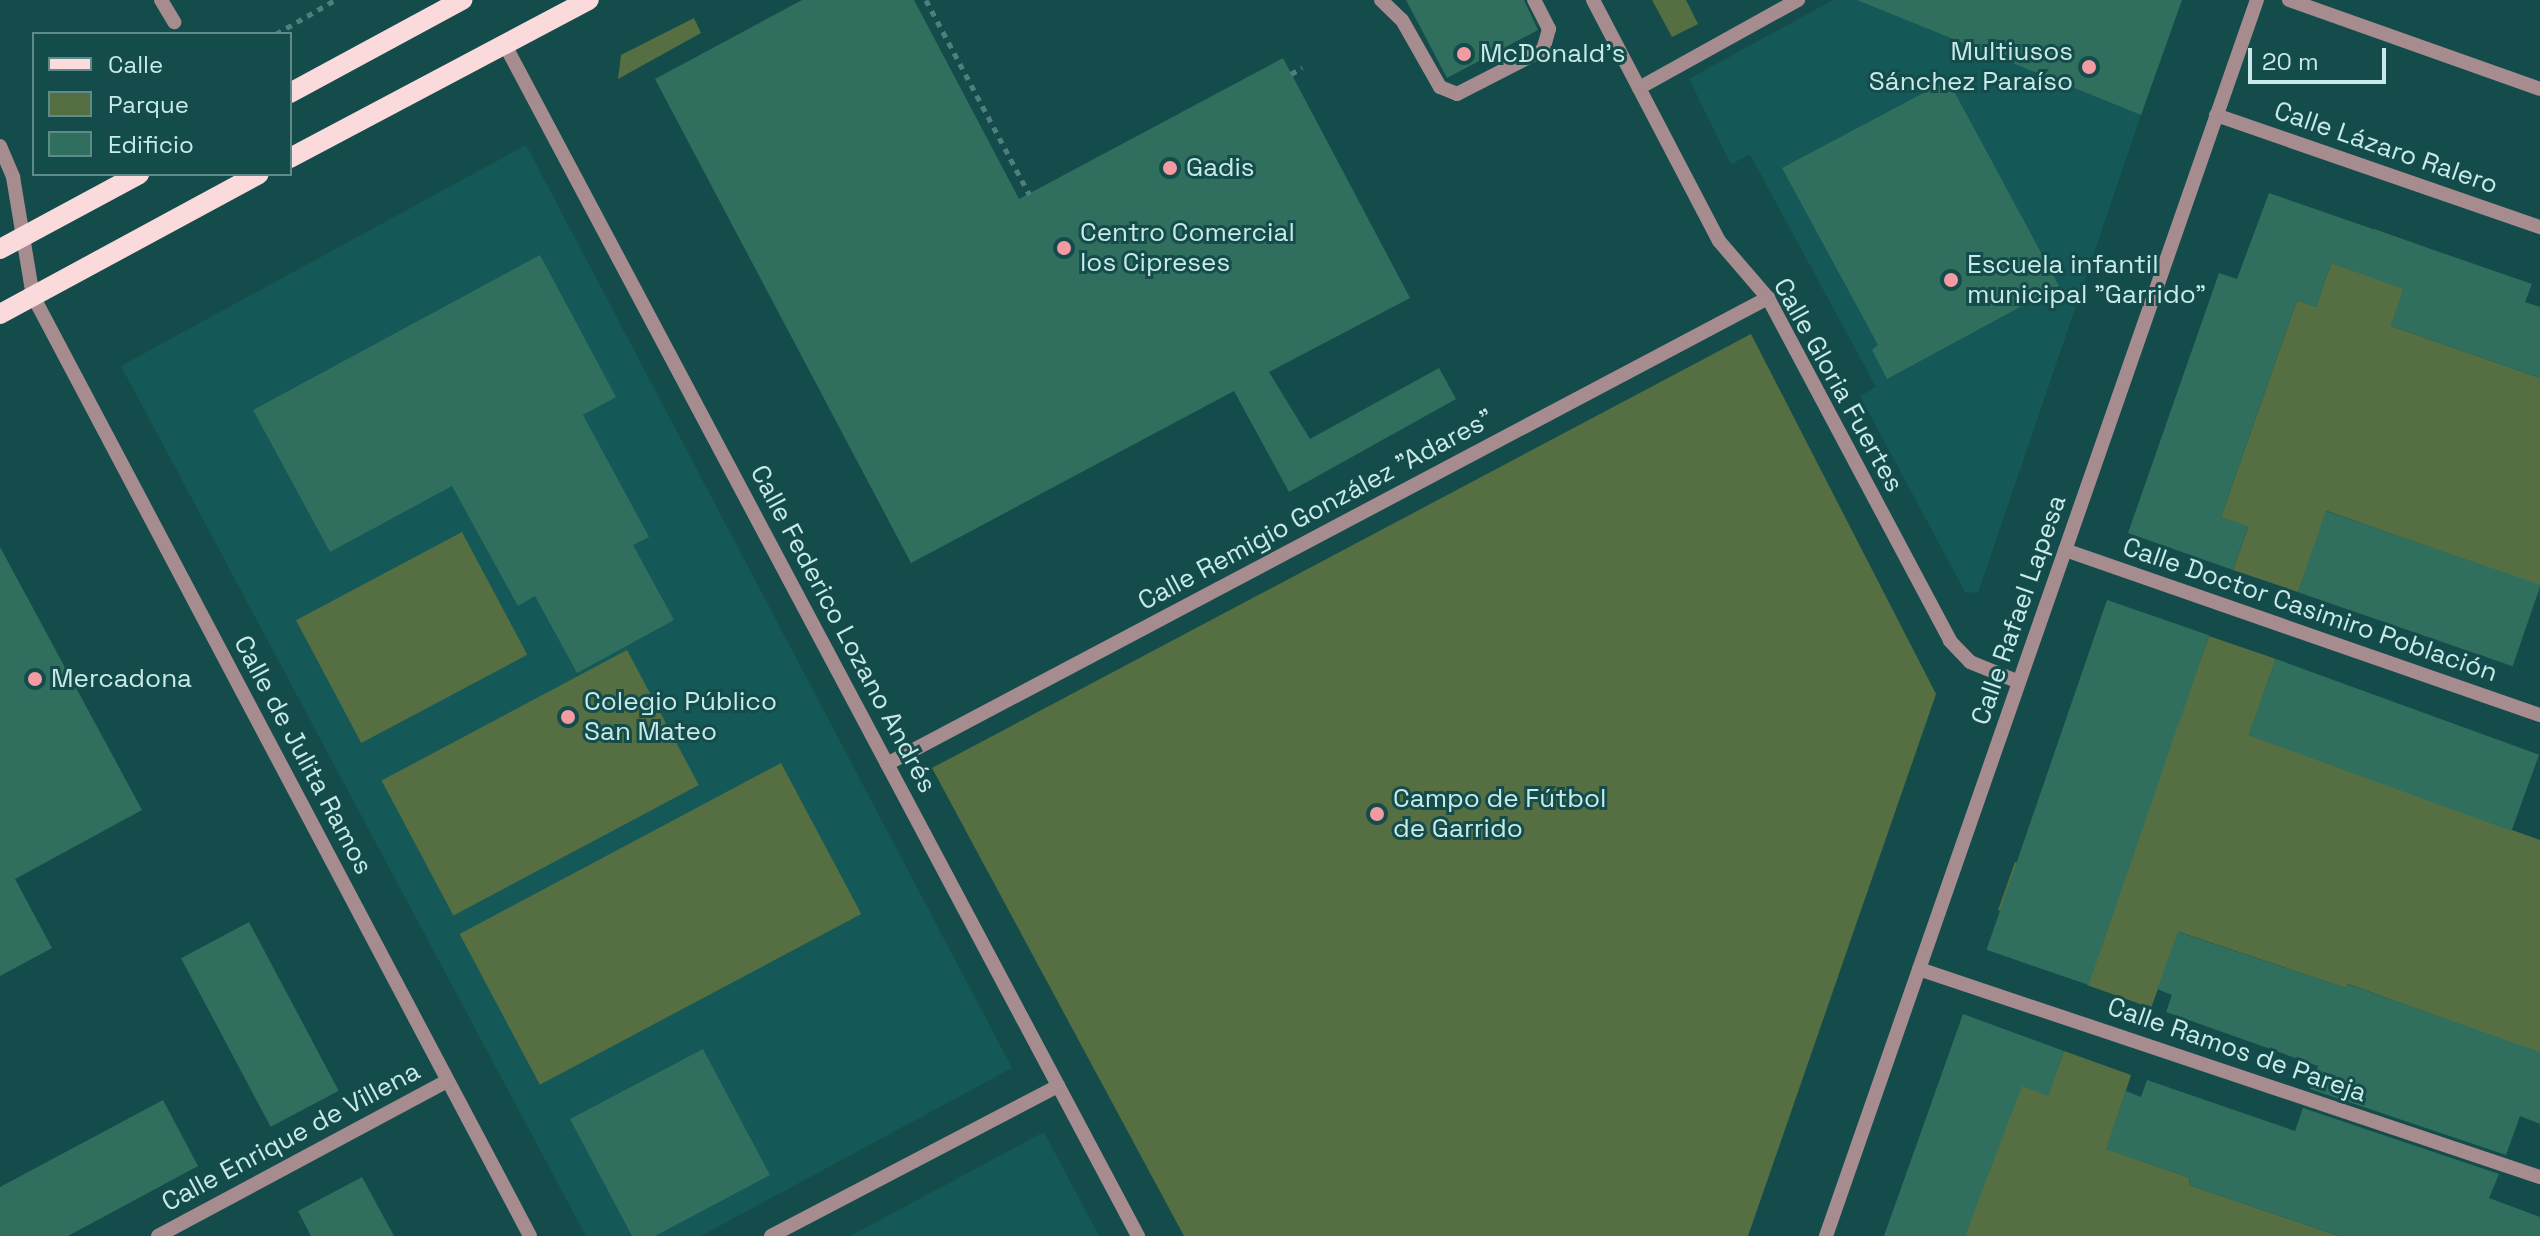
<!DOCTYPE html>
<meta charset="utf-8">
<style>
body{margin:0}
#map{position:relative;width:2540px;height:1236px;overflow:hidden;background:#144c4b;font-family:"Space Grotesk",sans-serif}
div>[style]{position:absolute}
.built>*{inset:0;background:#145857}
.green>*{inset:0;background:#556f43;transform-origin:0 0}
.building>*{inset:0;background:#306f5e;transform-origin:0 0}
.path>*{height:5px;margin-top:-2.5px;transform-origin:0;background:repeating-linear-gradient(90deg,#4e7f7e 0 6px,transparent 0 12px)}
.minor>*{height:14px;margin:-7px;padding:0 7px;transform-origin:7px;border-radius:7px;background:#a68c8e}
.major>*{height:20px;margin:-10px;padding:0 10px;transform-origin:10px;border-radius:10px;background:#fbdadc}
.dots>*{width:22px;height:22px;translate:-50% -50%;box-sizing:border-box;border:4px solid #144c4b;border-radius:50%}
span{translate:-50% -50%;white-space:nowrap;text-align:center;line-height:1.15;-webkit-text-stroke:6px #144c4b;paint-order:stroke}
.poi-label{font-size:26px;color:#c8eae9}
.right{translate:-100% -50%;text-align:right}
.left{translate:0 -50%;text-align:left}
.street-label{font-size:26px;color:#c8eae9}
.legend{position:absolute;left:32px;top:32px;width:260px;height:144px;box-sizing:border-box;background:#144c4b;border:2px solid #5c8b8a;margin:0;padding:10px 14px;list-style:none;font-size:24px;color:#c8eae9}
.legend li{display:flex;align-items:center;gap:16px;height:40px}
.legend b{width:40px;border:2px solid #5c8b8a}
.scale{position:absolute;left:2248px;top:48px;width:138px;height:36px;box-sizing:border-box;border:4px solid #c8eae9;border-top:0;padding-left:10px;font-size:24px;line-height:28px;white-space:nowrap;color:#c8eae9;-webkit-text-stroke:6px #144c4b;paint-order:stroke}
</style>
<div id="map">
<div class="built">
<div style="clip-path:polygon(1833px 0,1861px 0,2141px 115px,1978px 593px,1965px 592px,1860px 396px,1876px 387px,1760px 173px,1750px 155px,1731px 164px,1689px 79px)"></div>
<div style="clip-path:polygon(526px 145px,1012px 1068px,701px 1236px,586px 1236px,121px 366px)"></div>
<div style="clip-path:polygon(1044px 1132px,1099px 1236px,850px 1236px)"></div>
</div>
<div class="green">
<div style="clip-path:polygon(1652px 0,1686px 0,1698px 24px,1672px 37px)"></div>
<div style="clip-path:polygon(694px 18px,701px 33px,618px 79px,621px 55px)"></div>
<div style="clip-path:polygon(2374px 229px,2419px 245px,2391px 326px,2540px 378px,2540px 586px,2327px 511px,2298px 592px,2233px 570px,2248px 527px,2221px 517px,2297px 300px,2316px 307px,2331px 263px,2358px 272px)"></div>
<div style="clip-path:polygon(1751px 334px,1936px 694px,1748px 1236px,1184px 1236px,932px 768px)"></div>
<div style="left:462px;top:532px;width:139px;height:188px;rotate:62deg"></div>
<div style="clip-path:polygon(2209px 636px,2276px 659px,2249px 735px,2540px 840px,2540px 1053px,2348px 984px,2346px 988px,2179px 932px,2151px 1008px,2087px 985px,2100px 947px,1998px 910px,2015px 862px,2116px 896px)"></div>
<div style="left:627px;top:650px;width:153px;height:278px;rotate:62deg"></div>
<div style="left:781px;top:763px;width:171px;height:364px;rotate:62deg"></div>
<div style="clip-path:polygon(2064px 1051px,2131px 1075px,2107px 1149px,2190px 1178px,2189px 1185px,2339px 1236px,1965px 1236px,2020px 1085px,2048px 1095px)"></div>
</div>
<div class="building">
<div style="clip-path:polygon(802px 0,914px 0,1019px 199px,1283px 58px,1410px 298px,1269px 372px,1310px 439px,1439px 368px,1456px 399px,1289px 492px,1234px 391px,911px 563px,655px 79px)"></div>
<div style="clip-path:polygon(1406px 0,1524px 0,1538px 30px,1447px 78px)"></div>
<div style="clip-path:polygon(1857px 0,2182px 0,2141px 115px)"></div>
<div style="clip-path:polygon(1948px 80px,2059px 286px,1887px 379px,1872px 350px,1878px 345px,1782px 168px)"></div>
<div style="clip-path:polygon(2269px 193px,2532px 284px,2525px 302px,2540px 307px,2540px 378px,2391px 326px,2403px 289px,2331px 263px,2316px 307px,2297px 300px,2221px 517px,2248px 526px,2233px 570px,2128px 533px,2219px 273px,2237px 279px)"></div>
<div style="clip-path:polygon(540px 255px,616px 397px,583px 415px,649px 537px,633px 545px,674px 620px,577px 673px,535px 596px,518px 606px,452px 486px,330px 552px,253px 410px)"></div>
<div style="left:2326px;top:511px;width:227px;height:86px;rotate:19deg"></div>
<div style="clip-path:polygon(0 547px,142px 810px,15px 879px,52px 948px,0 976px)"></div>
<div style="left:2107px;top:600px;width:108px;height:370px;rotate:19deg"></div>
<div style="left:2276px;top:659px;width:280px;height:81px;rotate:20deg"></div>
<div style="left:249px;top:922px;width:191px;height:77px;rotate:62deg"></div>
<div style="clip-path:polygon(2178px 932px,2346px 988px,2347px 984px,2540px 1052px,2540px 1124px,2520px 1116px,2506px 1155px,2310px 1089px,2318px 1066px,2166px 1012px,2172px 995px,2157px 989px)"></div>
<div style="clip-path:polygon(1963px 1014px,2064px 1051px,2048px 1096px,2022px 1086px,1965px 1236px,1884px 1236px)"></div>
<div style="clip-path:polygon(703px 1049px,770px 1175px,655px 1236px,632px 1236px,570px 1119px)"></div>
<div style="clip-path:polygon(2147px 1080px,2295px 1131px,2303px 1108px,2499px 1174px,2489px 1198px,2540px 1217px,2540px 1236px,2339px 1236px,2189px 1185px,2190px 1178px,2106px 1149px,2126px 1091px,2141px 1097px)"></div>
<div style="clip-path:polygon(163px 1100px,198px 1166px,68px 1236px,0 1236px,0 1187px)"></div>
<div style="clip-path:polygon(362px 1177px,394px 1236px,311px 1236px,298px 1211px)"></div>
</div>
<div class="path">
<div style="left:926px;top:0;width:220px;rotate:62deg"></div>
<div style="left:276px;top:34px;width:68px;rotate:-30deg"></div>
<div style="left:1291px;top:74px;width:13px;rotate:-29deg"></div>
</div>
<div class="minor">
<div style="left:161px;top:0;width:26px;rotate:59deg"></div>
<div style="left:1381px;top:0;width:29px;rotate:44deg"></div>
<div style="left:1402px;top:20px;width:77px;rotate:60.4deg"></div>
<div style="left:1440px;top:87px;width:18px;rotate:22deg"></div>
<div style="left:1457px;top:94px;width:97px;rotate:-27.1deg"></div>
<div style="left:1543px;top:50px;width:22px;rotate:-74deg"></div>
<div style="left:1549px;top:29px;width:33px;rotate:-117deg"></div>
<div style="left:1593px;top:0;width:272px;rotate:62.4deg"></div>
<div style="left:1719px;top:241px;width:75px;rotate:49.3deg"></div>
<div style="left:1768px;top:298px;width:388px;rotate:62deg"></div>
<div style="left:1950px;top:641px;width:29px;rotate:46deg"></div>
<div style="left:1970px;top:662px;width:53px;rotate:22.2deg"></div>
<div style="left:2289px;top:0;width:266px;rotate:19.5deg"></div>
<div style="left:505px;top:45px;width:1349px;rotate:62.01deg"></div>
<div style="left:1639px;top:88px;width:182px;rotate:-29deg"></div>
<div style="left:2216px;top:115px;width:343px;rotate:19.1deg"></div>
<div style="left:0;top:146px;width:34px;rotate:67deg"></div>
<div style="left:13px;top:177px;width:121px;rotate:80.5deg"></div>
<div style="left:33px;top:296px;width:1063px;rotate:62.13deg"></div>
<div style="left:2065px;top:550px;width:503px;rotate:19.16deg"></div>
<div style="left:887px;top:764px;width:997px;rotate:-27.88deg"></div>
<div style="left:1919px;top:969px;width:655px;rotate:18.52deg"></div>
<div style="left:158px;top:1236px;width:328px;rotate:-28.2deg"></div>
<div style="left:771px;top:1236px;width:324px;rotate:-27.6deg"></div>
<div style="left:1826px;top:1236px;width:1309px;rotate:-70.78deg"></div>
</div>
<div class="major">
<div style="left:290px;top:93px;width:196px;rotate:-28.4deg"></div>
<div style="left:290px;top:158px;width:338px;rotate:-27.9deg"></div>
<div style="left:0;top:249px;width:158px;rotate:-28.3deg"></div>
<div style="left:0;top:314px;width:294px;rotate:-28.4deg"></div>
</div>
<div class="dots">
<div style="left:1464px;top:54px;background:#f49aa3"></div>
<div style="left:2089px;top:67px;background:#f49aa3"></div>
<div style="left:1170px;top:168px;background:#f49aa3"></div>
<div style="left:1064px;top:248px;background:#f49aa3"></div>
<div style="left:1951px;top:280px;background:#f49aa3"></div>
<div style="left:35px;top:679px;background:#f49aa3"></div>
<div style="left:568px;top:717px;background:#f49aa3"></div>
<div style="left:1377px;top:814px;background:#f49aa3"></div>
</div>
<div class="poi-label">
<span class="right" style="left:2073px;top:67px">Multiusos<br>Sánchez Paraíso</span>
<span class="left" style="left:1480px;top:54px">McDonald's</span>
<span class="left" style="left:1186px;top:168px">Gadis</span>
<span class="left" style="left:1080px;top:248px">Centro Comercial<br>los Cipreses</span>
<span class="left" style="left:1967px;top:280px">Escuela infantil<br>municipal "Garrido"</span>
<span class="left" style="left:51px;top:679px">Mercadona</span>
<span class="left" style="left:584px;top:717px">Colegio Público<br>San Mateo</span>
<span class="left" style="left:1393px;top:814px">Campo de Fútbol<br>de Garrido</span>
</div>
<div class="street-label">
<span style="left:2386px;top:148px;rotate:19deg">Calle Lázaro Ralero</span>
<span style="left:1838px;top:385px;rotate:61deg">Calle Gloria Fuertes</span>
<span style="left:1316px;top:510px;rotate:-28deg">Calle Remigio González "Adares"</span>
<span style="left:2019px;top:610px;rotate:-71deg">Calle Rafael Lapesa</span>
<span style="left:2310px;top:610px;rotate:19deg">Calle Doctor Casimiro Población</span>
<span style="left:843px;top:629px;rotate:62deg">Calle Federico Lozano Andrés</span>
<span style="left:303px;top:755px;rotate:62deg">Calle de Julita Ramos</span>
<span style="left:2237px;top:1050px;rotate:19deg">Calle Ramos de Pareja</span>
<span style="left:291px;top:1137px;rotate:-28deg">Calle Enrique de Villena</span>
</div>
<ul class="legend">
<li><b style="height:10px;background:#fbdadc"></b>Calle</li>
<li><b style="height:22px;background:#556f43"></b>Parque</li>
<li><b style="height:22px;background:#306f5e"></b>Edificio</li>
</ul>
<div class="scale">20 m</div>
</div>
